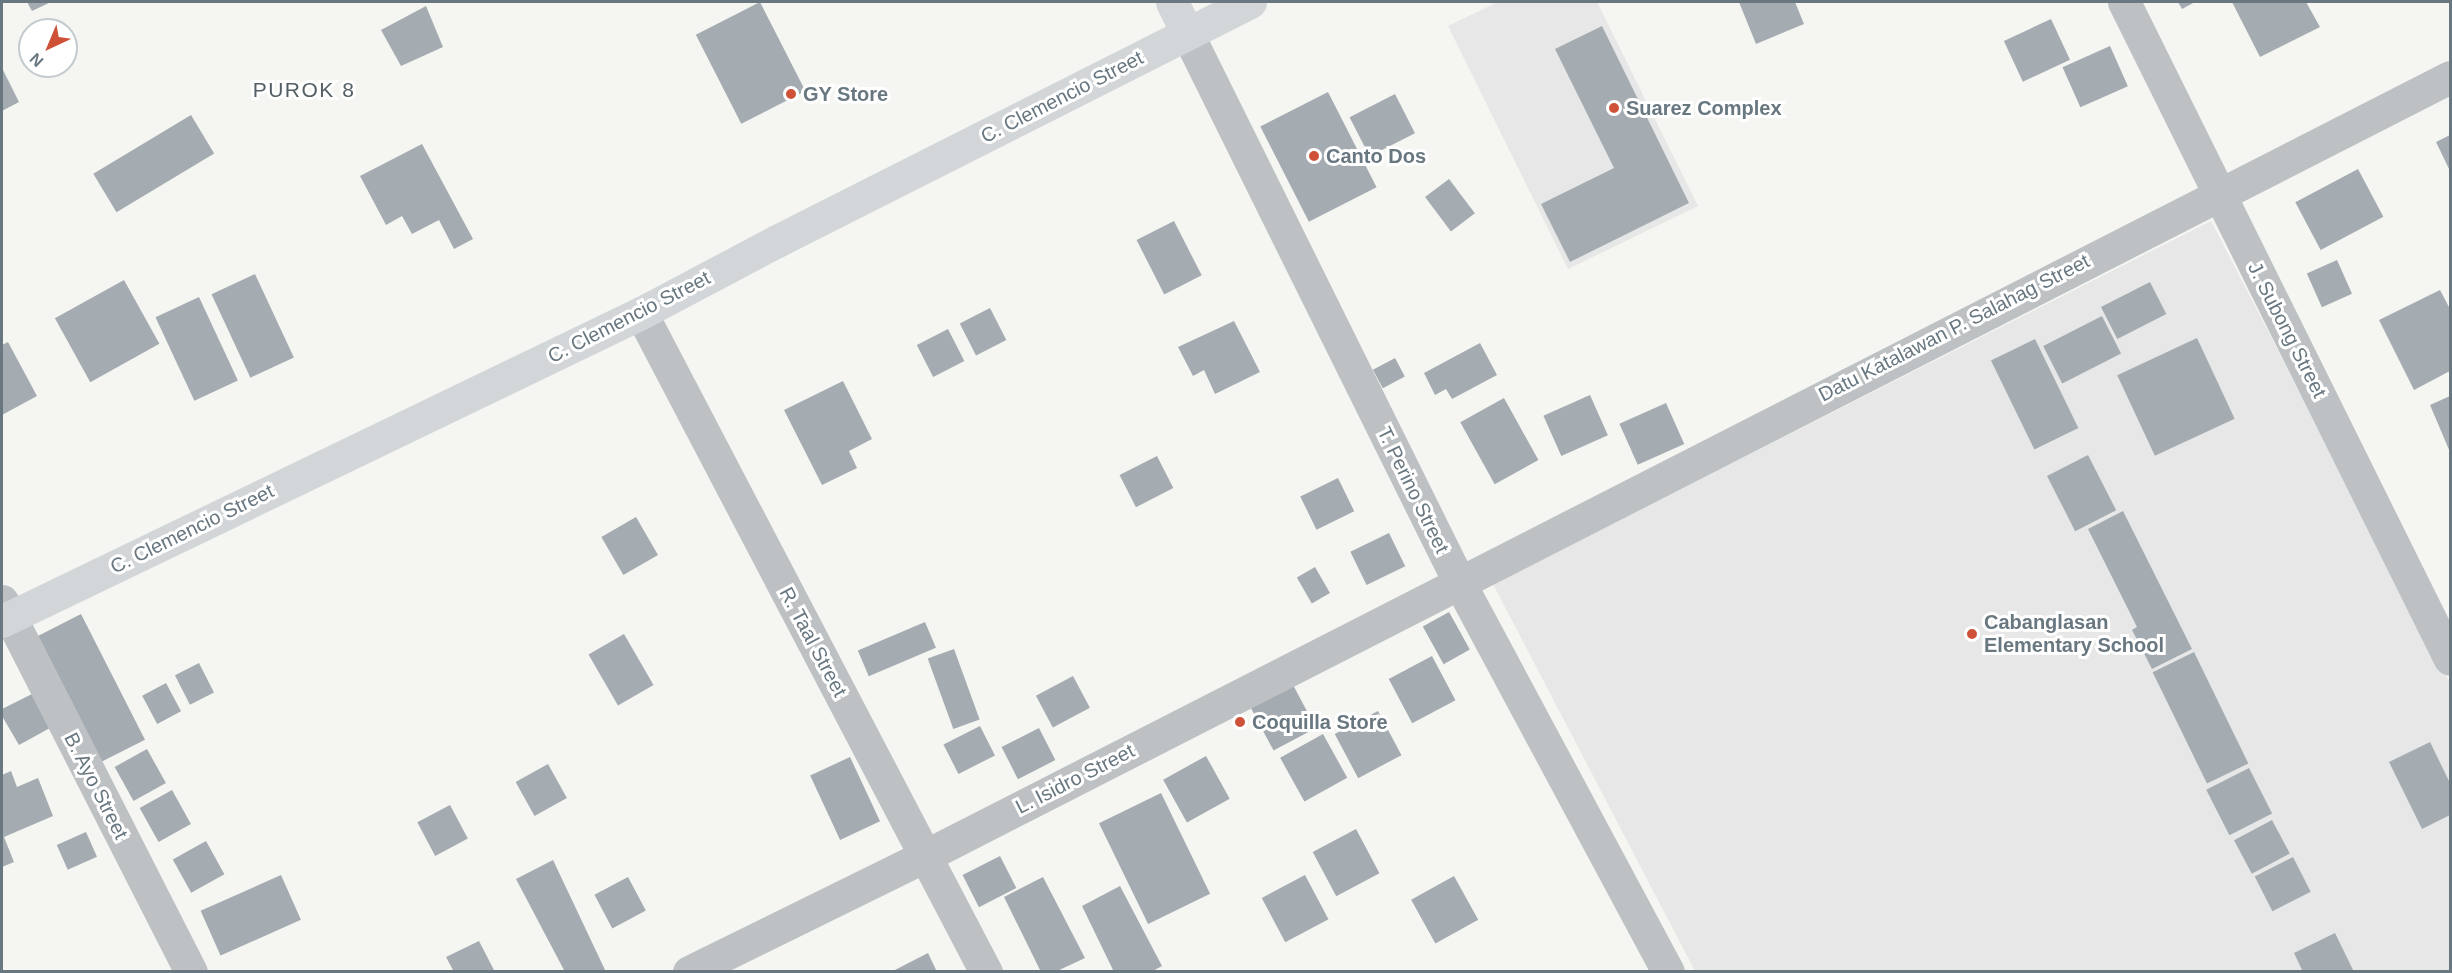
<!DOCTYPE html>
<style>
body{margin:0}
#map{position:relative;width:2452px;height:973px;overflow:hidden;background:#f5f5f2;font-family:Arial,sans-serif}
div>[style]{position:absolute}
.built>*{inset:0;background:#e6e7e6}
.building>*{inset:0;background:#a5acb1;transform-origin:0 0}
.street>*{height:33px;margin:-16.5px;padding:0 16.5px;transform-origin:16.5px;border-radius:16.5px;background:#bdc1c4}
.secondary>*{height:33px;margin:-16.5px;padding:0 16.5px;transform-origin:16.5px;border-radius:16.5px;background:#d2d6d9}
.dots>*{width:16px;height:16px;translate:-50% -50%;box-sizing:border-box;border:3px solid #fff;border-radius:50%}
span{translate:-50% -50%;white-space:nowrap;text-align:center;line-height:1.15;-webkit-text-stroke:6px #fff;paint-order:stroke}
.poi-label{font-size:20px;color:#687780;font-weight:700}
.left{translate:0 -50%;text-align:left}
.street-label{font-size:20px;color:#687780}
.neighbourhood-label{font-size:21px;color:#556066;letter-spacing:1.5px}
.frame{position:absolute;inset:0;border:3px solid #687780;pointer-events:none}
.north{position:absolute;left:18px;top:18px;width:60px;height:60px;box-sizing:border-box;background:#fff;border:2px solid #c3c9cc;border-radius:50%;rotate:224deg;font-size:16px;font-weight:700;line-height:24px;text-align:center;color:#687780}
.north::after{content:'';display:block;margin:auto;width:21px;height:27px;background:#cf5238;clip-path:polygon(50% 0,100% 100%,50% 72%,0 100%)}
</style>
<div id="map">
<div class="built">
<div style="clip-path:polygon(1498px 2px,1597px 2px,1698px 206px,1568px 269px,1448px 26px)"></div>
<div style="clip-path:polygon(2211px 221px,2450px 683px,2450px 971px,1695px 971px,1493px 584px)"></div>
</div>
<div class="building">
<div style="clip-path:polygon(27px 2px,51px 2px,32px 11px)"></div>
<div style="left:760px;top:2px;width:100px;height:72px;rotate:63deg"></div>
<div style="clip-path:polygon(1739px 2px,1795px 2px,1804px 24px,1756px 44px)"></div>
<div style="clip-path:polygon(2178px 2px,2195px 2px,2182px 9px)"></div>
<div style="clip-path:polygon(2232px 2px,2306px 2px,2320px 27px,2260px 57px)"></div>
<div style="clip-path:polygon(426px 6px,443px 47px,401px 66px,381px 30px)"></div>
<div style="left:2051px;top:19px;width:45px;height:52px;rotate:65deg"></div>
<div style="clip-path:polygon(1602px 26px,1689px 203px,1570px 262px,1541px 204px,1614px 168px,1555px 49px)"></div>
<div style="left:2110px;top:46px;width:44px;height:52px;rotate:66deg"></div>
<div style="clip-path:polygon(2px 68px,19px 102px,2px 111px)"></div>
<div style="left:1328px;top:92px;width:107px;height:76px;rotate:63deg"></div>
<div style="left:1395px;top:94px;width:44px;height:51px;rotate:63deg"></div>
<div style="left:191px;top:115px;width:45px;height:114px;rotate:59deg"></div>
<div style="clip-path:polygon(2450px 135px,2450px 171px,2436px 142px)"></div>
<div style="clip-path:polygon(422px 144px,473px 239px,454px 249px,439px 220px,412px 234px,402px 216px,386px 225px,360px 176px)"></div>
<div style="left:2358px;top:169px;width:54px;height:71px;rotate:62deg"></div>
<div style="left:1449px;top:179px;width:43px;height:30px;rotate:53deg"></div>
<div style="left:1174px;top:221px;width:61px;height:42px;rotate:63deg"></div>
<div style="left:2337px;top:260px;width:37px;height:33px;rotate:66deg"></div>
<div style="left:255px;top:274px;width:92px;height:48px;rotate:65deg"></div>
<div style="left:124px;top:280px;width:73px;height:79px;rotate:61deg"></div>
<div style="left:2150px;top:282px;width:36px;height:55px;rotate:63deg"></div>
<div style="clip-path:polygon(2440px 290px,2450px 309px,2450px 371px,2414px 390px,2379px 320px)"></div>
<div style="left:199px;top:297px;width:92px;height:48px;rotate:65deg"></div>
<div style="left:990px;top:308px;width:36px;height:34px;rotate:63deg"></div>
<div style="left:2102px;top:316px;width:42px;height:66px;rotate:63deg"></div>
<div style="clip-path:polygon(1234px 321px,1260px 372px,1215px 394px,1204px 370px,1193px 376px,1178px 347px)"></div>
<div style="left:948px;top:329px;width:36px;height:35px;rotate:63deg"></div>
<div style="left:2197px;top:338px;width:89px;height:88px;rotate:65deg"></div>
<div style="left:2035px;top:339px;width:99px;height:49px;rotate:64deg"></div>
<div style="clip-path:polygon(8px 342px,37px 396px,2px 415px,2px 345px)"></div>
<div style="clip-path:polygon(1480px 343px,1497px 375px,1452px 399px,1446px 389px,1435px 395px,1424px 373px)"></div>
<div style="left:1395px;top:358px;width:21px;height:25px;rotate:62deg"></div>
<div style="clip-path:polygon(843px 381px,872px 439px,849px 451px,857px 468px,822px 485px,784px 410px)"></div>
<div style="left:1590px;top:395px;width:44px;height:51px;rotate:66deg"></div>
<div style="clip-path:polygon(2450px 396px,2450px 452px,2430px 405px)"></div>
<div style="left:1504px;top:398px;width:71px;height:50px;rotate:61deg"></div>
<div style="left:1666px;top:403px;width:45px;height:51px;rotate:66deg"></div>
<div style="left:2088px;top:455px;width:62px;height:46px;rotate:63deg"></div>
<div style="left:1157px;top:456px;width:36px;height:42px;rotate:63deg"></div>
<div style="left:1338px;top:478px;width:37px;height:42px;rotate:64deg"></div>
<div style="clip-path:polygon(2123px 511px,2192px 649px,2152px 669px,2132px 630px,2137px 627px,2088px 529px)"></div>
<div style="left:636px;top:517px;width:44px;height:40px;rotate:60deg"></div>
<div style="left:1389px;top:533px;width:37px;height:43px;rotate:64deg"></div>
<div style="left:1315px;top:567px;width:30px;height:21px;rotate:60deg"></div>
<div style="left:1449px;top:612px;width:43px;height:30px;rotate:61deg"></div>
<div style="left:81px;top:614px;width:141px;height:50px;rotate:63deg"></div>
<div style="left:925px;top:622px;width:28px;height:73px;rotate:67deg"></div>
<div style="left:624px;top:634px;width:59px;height:41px;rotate:60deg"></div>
<div style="left:954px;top:649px;width:75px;height:28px;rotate:70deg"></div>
<div style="left:2194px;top:652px;width:124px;height:46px;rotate:64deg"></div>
<div style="left:1432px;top:656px;width:50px;height:49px;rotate:62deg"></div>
<div style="left:199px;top:663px;width:33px;height:27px;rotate:63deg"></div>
<div style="left:1073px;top:676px;width:36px;height:42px;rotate:62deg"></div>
<div style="left:166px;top:683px;width:32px;height:27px;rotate:62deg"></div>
<div style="left:1292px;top:683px;width:51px;height:48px;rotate:62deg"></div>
<div style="clip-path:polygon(32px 694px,50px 728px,19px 745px,2px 716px,2px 709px)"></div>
<div style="left:1378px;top:711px;width:50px;height:49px;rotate:62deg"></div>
<div style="left:980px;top:726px;width:33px;height:41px;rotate:63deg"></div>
<div style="left:1039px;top:728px;width:36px;height:42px;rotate:63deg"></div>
<div style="left:1323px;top:734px;width:50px;height:49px;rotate:61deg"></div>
<div style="clip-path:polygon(2430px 742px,2450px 783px,2450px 815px,2422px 829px,2389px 762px)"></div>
<div style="left:147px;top:749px;width:39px;height:37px;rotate:61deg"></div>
<div style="left:1206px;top:756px;width:49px;height:49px;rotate:61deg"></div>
<div style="left:850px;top:757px;width:71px;height:44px;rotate:65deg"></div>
<div style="left:548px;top:764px;width:39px;height:37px;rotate:61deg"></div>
<div style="left:2249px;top:768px;width:51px;height:48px;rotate:63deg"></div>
<div style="clip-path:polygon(11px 771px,17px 787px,38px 778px,53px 816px,4px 837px,14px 862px,2px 867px,2px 775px)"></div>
<div style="left:172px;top:790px;width:39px;height:37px;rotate:61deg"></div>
<div style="left:1161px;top:793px;width:112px;height:69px;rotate:64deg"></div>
<div style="left:450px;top:805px;width:38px;height:37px;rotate:62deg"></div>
<div style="left:2272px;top:820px;width:38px;height:43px;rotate:62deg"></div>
<div style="left:1356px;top:829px;width:50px;height:49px;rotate:62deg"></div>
<div style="left:86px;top:832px;width:27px;height:32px;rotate:66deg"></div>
<div style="left:206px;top:841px;width:38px;height:38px;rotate:61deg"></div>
<div style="left:1000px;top:856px;width:36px;height:42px;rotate:63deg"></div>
<div style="left:2293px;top:857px;width:39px;height:43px;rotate:63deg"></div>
<div style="clip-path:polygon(553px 860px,606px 972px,565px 972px,516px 879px)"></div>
<div style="left:281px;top:875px;width:49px;height:88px;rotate:66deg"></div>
<div style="left:1305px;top:875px;width:50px;height:49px;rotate:62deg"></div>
<div style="left:1454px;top:876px;width:50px;height:49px;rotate:61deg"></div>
<div style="left:628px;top:877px;width:38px;height:38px;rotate:62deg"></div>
<div style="clip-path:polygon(1043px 877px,1085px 958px,1055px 972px,1041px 972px,1004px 897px)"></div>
<div style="clip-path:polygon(1120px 886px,1162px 966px,1151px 972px,1114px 972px,1082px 906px)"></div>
<div style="clip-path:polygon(2335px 933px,2354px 972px,2303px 972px,2294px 953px)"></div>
<div style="clip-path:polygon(479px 941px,495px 972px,454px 972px,446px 957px)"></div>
<div style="clip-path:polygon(928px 953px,937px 972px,891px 972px)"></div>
</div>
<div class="street">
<div style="left:2124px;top:2px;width:733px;rotate:63.61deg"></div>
<div style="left:1187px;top:33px;width:613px;rotate:63.64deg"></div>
<div style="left:1459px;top:582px;width:442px;rotate:61.8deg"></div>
<div style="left:641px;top:313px;width:744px;rotate:62.37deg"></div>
<div style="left:2px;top:601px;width:416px;rotate:63deg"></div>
<div style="left:689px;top:972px;width:263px;rotate:-26.2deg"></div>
<div style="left:925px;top:856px;width:1712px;rotate:-27.06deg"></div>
</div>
<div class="secondary">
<div style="left:1172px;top:2px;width:34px;rotate:64deg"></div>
<div style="left:2px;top:621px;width:709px;rotate:-25.73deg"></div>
<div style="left:641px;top:313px;width:154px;rotate:-27.9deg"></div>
<div style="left:777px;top:241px;width:530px;rotate:-26.81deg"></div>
</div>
<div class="dots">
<div style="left:791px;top:94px;background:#cf5238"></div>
<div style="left:1614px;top:108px;background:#cf5238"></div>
<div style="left:1314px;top:156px;background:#cf5238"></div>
<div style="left:1972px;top:634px;background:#cf5238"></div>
<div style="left:1240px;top:722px;background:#cf5238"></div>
</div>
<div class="poi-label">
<span class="left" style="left:803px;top:94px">GY Store</span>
<span class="left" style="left:1626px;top:108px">Suarez Complex</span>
<span class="left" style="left:1326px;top:156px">Canto Dos</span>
<span class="left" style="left:1984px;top:634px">Cabanglasan<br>Elementary School</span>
<span class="left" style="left:1252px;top:722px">Coquilla Store</span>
</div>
<div class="street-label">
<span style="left:1062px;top:97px;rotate:-27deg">C. Clemencio Street</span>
<span style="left:629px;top:317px;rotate:-27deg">C. Clemencio Street</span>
<span style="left:1954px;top:328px;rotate:-27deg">Datu Katalawan P. Salahag Street</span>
<span style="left:2287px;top:330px;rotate:63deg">J. Subong Street</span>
<span style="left:1413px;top:490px;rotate:64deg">T. Perino Street</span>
<span style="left:192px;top:529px;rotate:-26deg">C. Clemencio Street</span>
<span style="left:813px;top:642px;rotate:62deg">R. Taal Street</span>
<span style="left:1075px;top:779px;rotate:-27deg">L. Isidro Street</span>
<span style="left:96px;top:786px;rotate:63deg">B. Ayo Street</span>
</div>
<div class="neighbourhood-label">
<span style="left:304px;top:90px">PUROK 8</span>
</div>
<div class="frame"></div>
<div class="north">N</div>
</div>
